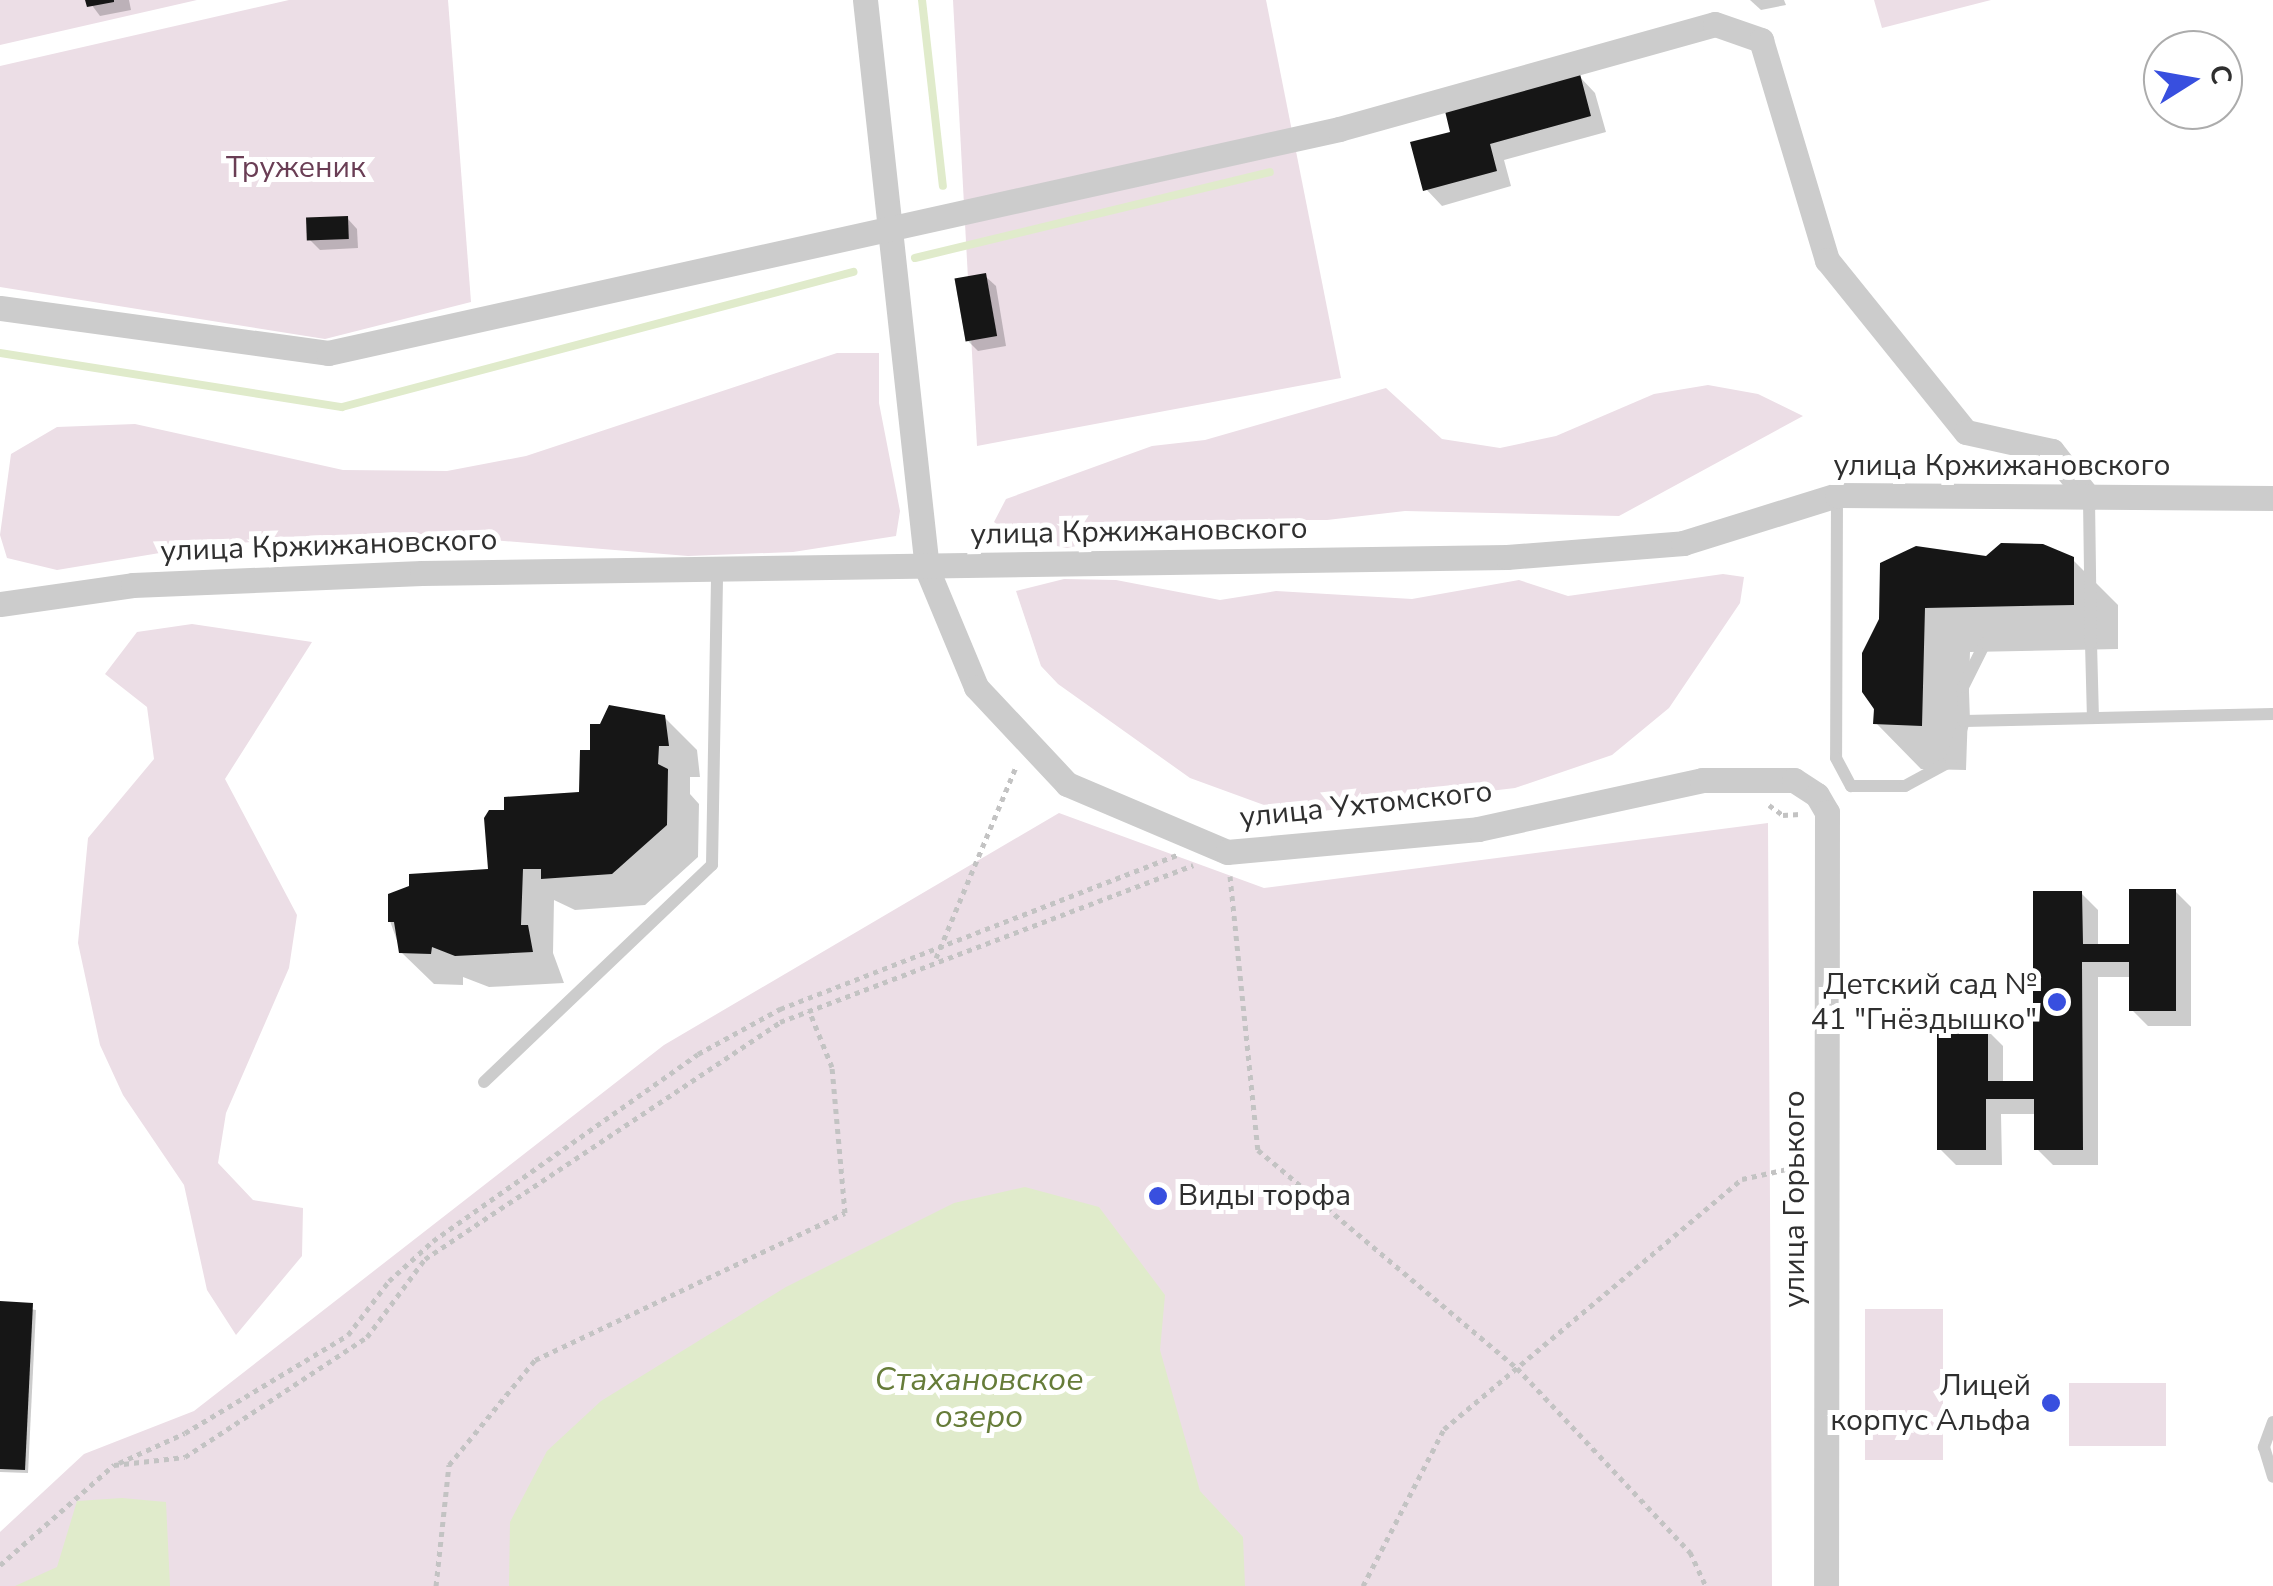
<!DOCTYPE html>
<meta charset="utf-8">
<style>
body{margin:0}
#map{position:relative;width:2273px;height:1586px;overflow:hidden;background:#fff;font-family:"Nunito Sans",sans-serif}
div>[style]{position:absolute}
.green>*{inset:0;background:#ecdee6;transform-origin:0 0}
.water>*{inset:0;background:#e0ebcb}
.shadow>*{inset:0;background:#0003}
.stream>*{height:8px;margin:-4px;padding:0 4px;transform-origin:4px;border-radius:4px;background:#e0ebcb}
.building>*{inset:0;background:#161616;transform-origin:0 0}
.path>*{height:5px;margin-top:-2.5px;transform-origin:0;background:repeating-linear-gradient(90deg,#c3c3c3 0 5px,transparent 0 10px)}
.lane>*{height:12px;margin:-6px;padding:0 6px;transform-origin:6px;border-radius:6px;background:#ccc}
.street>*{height:25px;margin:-12.5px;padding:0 12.5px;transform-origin:12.5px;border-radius:12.5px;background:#ccc}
.dots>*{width:28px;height:28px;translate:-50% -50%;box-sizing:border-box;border:5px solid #fff;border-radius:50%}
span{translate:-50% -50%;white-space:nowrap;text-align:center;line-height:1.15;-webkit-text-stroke:10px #fff;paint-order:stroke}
.park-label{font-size:30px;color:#6a3e55}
.street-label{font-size:30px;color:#2f2f2f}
.poi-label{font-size:30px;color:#2f2f2f}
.right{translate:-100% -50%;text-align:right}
.left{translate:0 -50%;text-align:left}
.water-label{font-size:32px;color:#667c39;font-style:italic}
.north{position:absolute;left:2143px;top:30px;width:100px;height:100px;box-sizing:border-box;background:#fff;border:2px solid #acacac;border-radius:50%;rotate:79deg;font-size:28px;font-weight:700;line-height:40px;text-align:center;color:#2f2f2f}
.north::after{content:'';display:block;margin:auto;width:35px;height:45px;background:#384fdf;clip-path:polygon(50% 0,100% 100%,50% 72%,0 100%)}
</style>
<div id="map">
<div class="green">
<div style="clip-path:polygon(0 0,197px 0,0 45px)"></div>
<div style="clip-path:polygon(289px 0,448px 0,471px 302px,325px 339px,0 287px,0 66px)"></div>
<div style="clip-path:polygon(953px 0,1266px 0,1341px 378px,977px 446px)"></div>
<div style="clip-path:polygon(1874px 0,1991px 0,1882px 28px)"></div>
<div style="clip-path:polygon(837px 353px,879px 353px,879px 403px,900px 511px,896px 536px,793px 552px,688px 556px,394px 532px,208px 545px,57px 570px,7px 558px,0 535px,11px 454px,57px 427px,135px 424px,343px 470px,447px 471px,526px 456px)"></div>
<div style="clip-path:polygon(1708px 385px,1758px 394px,1803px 416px,1619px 516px,1405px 511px,1327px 520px,1197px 520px,1067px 548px,1016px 538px,994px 522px,1006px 499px,1152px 446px,1205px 440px,1386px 388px,1442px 439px,1500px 448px,1556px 436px,1654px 394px)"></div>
<div style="clip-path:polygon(1723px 574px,1744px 577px,1740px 603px,1669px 708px,1612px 755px,1515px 788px,1314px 812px,1264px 805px,1190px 778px,1058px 684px,1041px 666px,1016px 591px,1064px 579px,1116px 580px,1220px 600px,1276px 591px,1412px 599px,1519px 580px,1568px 596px)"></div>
<div style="clip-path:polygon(192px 624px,312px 642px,225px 779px,297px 915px,289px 968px,226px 1113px,218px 1163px,253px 1200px,303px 1208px,302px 1256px,236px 1335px,207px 1290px,184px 1185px,123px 1095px,100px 1045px,78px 943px,88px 838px,154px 759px,147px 707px,105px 674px,137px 632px)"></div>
<div style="clip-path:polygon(1059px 813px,1264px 888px,1768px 823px,1772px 1586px,0 1586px,0 1532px,84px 1454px,194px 1411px,664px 1045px)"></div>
<div style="left:1865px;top:1309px;width:78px;height:151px"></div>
<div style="left:2166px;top:1383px;width:63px;height:97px;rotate:90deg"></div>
</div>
<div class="water">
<div style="clip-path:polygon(1025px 1187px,1099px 1207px,1165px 1295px,1160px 1350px,1200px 1491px,1243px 1537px,1245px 1586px,509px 1586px,510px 1522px,547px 1451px,601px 1401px,786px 1287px,954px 1203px)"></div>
<div style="clip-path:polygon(122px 1498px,166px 1502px,170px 1586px,15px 1586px,57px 1567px,77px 1501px)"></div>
</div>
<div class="shadow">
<div style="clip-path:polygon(88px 0,129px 0,131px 10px,100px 16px)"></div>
<div style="clip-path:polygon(1750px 0,1784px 0,1786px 5px,1761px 10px)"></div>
<div style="clip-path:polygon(1579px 76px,1595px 93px,1606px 132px,1504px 160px,1511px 186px,1442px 206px,1426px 189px)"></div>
<div style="clip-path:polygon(347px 218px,357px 229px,358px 248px,320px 250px,310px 240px)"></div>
<div style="clip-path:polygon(985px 276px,996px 286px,1006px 346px,978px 351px,967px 340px)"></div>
<div style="clip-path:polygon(1987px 558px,2073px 560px,2118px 605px,2118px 649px,1970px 652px,1966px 770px,1921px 769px,1876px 723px,1864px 653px)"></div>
<div style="clip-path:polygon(664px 717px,697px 750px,700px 777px,690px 777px,690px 794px,699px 804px,698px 857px,645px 905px,575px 910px,554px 900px,553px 953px,564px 983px,489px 987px,463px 977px,463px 985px,434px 984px,401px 952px,390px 921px,491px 871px,506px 813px,582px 794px,592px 752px)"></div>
<div style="clip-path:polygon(2175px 891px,2191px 907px,2191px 1026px,2148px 1026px,2132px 1010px,2132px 977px,2098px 977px,2098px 1165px,2053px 1165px,2037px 1149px,2037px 1114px,2001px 1114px,2002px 1165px,1956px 1165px,1940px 1149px,1987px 1030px,2003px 1046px,2003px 1084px,2036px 1084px,2081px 893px,2098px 910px,2098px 947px,2131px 947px)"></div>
<div style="clip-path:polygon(0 1304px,36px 1310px,28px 1473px,0 1472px)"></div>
</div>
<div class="stream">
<div style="left:922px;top:0;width:187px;rotate:83.6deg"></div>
<div style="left:915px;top:258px;width:365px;rotate:-13.6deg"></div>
<div style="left:0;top:353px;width:346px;rotate:9deg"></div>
<div style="left:342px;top:407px;width:529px;rotate:-14.8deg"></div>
</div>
<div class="building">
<div style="clip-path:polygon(85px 0,114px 0,114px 2px,87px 7px)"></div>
<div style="clip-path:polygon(1580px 74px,1591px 116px,1490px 144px,1497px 171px,1423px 191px,1410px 142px,1450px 132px,1445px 111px)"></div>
<div style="left:348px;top:216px;width:23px;height:42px;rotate:88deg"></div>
<div style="left:986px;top:273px;width:64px;height:32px;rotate:80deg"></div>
<div style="clip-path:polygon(2001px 543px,2043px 544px,2074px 557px,2074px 605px,1925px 608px,1922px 726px,1873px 724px,1874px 709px,1862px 692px,1862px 653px,1879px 619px,1880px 563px,1916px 546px,1986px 556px)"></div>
<div style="clip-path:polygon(609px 705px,665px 715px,669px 746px,659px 746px,658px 764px,668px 769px,667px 825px,612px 874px,541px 879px,541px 869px,523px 869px,521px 925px,528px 925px,533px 952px,455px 956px,432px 947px,431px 954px,399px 953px,394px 922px,388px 922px,388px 894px,409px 886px,409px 874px,488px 869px,484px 818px,489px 810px,504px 810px,504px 797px,579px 792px,580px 750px,590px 750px,590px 724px,600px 724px)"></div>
<div style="clip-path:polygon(2129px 889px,2176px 889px,2176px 1011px,2129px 1011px,2129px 962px,2082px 962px,2083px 1150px,2034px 1150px,2034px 1099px,1986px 1099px,1986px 1150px,1937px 1150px,1937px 1028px,1988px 1028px,1988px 1081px,2033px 1081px,2033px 891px,2082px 891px,2083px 944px,2129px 944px)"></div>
<div style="clip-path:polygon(0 1301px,33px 1303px,25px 1470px,0 1469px)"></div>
</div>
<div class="path">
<div style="left:1769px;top:805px;width:17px;rotate:36deg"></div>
<div style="left:1783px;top:815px;width:17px;rotate:-3deg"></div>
<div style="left:1230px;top:876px;width:275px;rotate:84.2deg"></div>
<div style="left:1258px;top:1150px;width:339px;rotate:40.1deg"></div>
<div style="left:1517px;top:1368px;width:253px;rotate:46.8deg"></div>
<div style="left:1690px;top:1552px;width:38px;rotate:65deg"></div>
<div style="left:936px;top:958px;width:207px;rotate:-67.3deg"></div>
<div style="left:119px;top:1463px;width:72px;rotate:-24.4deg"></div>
<div style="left:185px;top:1433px;width:190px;rotate:-31deg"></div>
<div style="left:348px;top:1335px;width:68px;rotate:-52.8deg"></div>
<div style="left:389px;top:1281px;width:59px;rotate:-42.3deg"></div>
<div style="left:433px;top:1241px;width:324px;rotate:-35.2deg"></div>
<div style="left:698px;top:1054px;width:94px;rotate:-28.8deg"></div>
<div style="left:780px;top:1009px;width:426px;rotate:-21.2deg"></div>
<div style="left:0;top:1565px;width:152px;rotate:-41.3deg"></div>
<div style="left:114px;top:1465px;width:71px;rotate:-6.4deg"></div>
<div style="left:185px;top:1457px;width:218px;rotate:-33.4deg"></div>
<div style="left:367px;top:1337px;width:97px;rotate:-53.4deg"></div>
<div style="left:425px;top:1259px;width:427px;rotate:-33.7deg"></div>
<div style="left:780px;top:1022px;width:442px;rotate:-20.8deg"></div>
<div style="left:436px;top:1586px;width:122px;rotate:-83.9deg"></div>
<div style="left:449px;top:1465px;width:136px;rotate:-50.7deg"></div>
<div style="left:535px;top:1360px;width:343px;rotate:-25.4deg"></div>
<div style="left:845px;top:1213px;width:147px;rotate:-95.1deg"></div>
<div style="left:832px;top:1067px;width:61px;rotate:-112deg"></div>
<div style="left:1363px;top:1586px;width:177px;rotate:-62.7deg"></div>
<div style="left:1444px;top:1429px;width:389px;rotate:-40deg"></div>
<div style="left:1742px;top:1179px;width:65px;rotate:-12.5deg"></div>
</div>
<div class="lane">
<div style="left:1837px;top:495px;width:263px;rotate:90.2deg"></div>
<div style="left:1836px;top:758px;width:32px;rotate:62deg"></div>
<div style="left:1851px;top:786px;width:54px"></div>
<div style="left:1905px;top:786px;width:52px;rotate:-28.5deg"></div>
<div style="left:1951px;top:761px;width:42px;rotate:-72deg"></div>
<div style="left:1964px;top:721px;width:309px;rotate:-1.3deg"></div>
<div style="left:2091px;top:643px;width:74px;rotate:88.5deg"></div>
<div style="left:1964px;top:721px;width:34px;rotate:-92deg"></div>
<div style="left:1963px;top:687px;width:49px;rotate:-63.4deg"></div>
<div style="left:1985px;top:643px;width:106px"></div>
<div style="left:2091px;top:643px;width:145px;rotate:-90.8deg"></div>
<div style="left:484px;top:1082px;width:315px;rotate:-43.6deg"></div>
<div style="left:712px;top:865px;width:294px;rotate:-89deg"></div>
<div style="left:2273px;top:1422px;width:27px;rotate:110deg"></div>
<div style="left:2264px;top:1447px;width:31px;rotate:73deg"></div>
</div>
<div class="street">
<div style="left:865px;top:0;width:572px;rotate:83.78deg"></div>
<div style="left:927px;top:569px;width:128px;rotate:67.4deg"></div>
<div style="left:976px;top:687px;width:133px;rotate:46.8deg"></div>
<div style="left:1067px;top:784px;width:174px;rotate:23deg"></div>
<div style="left:1227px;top:852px;width:252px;rotate:-5.2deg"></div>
<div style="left:1478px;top:829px;width:229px;rotate:-12.3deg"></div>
<div style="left:1702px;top:780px;width:92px"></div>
<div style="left:1794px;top:780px;width:27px;rotate:33deg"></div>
<div style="left:1817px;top:795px;width:20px;rotate:60deg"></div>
<div style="left:1827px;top:812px;width:774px;rotate:90.07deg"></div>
<div style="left:0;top:308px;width:331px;rotate:7.8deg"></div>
<div style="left:328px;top:353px;width:1036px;rotate:-12.49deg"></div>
<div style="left:1339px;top:129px;width:390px;rotate:-15.6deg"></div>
<div style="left:1715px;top:24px;width:49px;rotate:19.2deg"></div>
<div style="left:1761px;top:40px;width:230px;rotate:73.3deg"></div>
<div style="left:1827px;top:260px;width:221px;rotate:51.1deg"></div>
<div style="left:1966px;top:432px;width:88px;rotate:12.5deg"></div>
<div style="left:2052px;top:451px;width:60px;rotate:51.8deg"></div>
<div style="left:0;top:604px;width:134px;rotate:-8.1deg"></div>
<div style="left:133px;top:585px;width:289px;rotate:-2.4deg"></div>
<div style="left:422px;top:573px;width:1085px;rotate:-0.84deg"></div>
<div style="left:1507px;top:557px;width:177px;rotate:-4.5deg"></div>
<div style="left:1683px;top:543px;width:161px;rotate:-17.3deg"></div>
<div style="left:1837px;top:495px;width:436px;rotate:0.4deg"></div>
</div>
<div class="dots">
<div style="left:2057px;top:1002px;background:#384fdf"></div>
<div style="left:1158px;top:1196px;background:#384fdf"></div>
<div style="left:2051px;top:1403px;background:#384fdf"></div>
</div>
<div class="park-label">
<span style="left:296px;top:168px">Труженик</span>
</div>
<div class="street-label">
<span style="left:2002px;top:466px">улица Кржижановского</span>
<span style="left:1139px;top:532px;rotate:-1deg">улица Кржижановского</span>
<span style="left:329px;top:546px;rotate:-2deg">улица Кржижановского</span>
<span style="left:1366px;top:805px;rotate:-6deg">улица Ухтомского</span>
<span style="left:1795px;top:1199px;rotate:-90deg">улица Горького</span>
</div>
<div class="poi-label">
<span class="right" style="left:2037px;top:1002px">Детский сад №<br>41 "Гнёздышко"</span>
<span class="left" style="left:1178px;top:1196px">Виды торфа</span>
<span class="right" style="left:2031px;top:1403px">Лицей<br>корпус Альфа</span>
</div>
<div class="water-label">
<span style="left:979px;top:1399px">Стахановское<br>озеро</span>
</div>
<div class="north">С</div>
</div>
